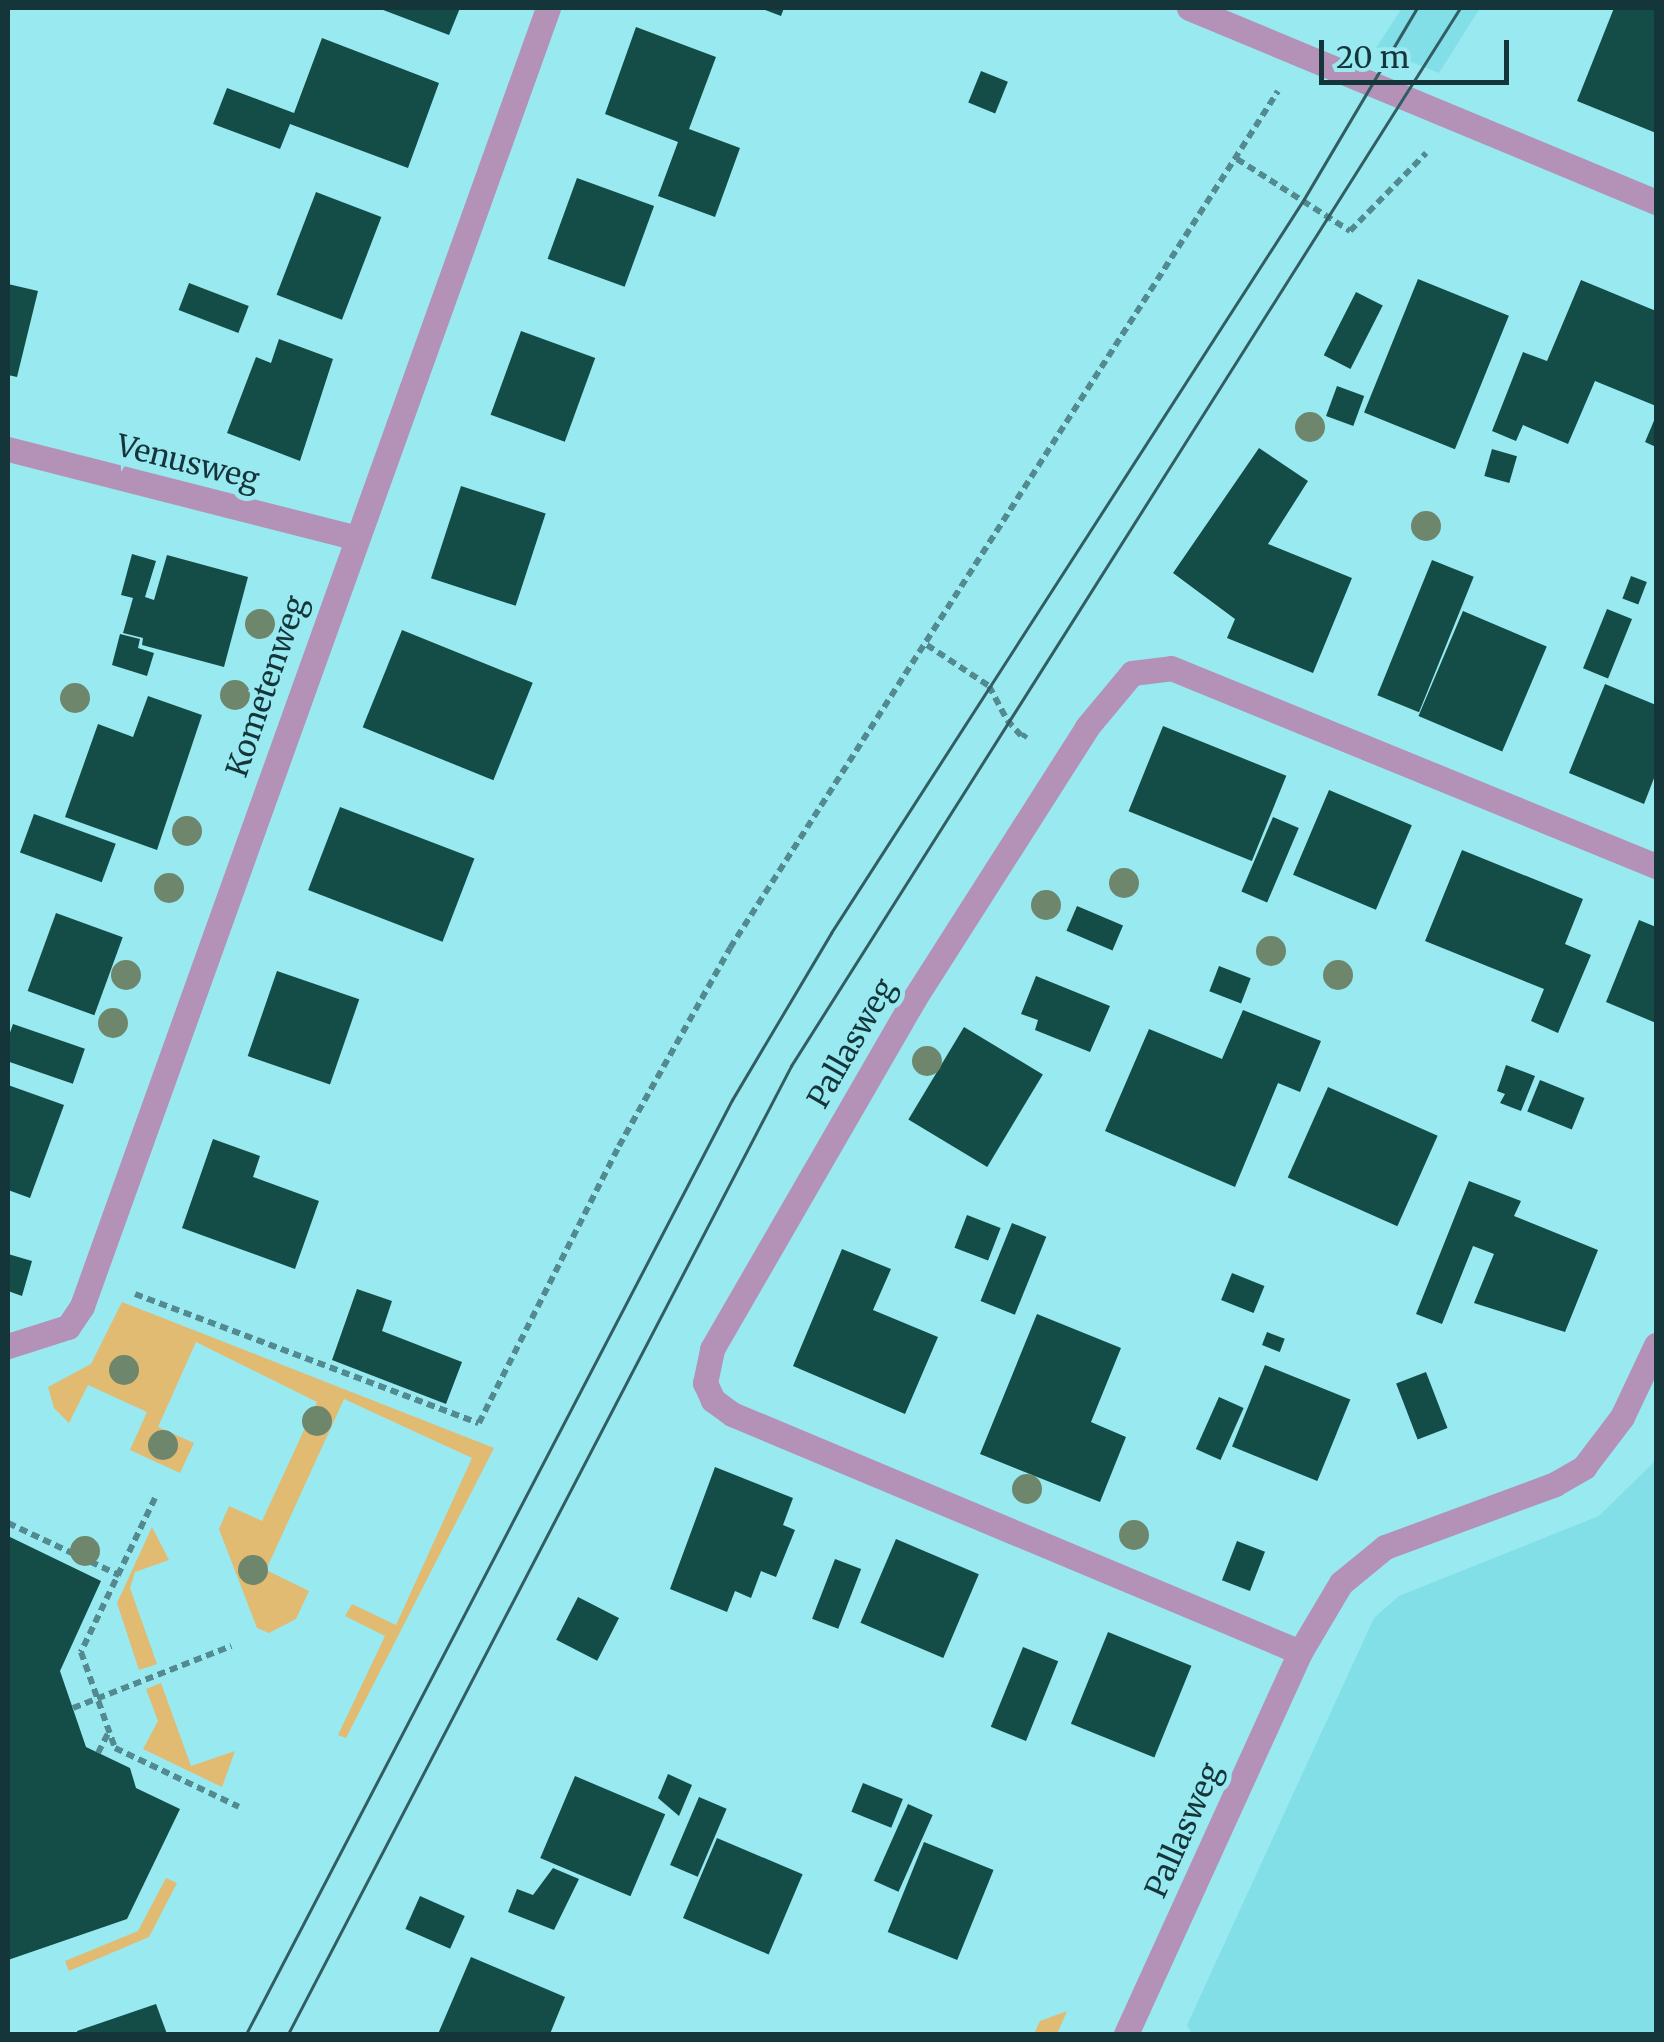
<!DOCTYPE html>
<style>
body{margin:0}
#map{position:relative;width:1664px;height:2042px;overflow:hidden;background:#99e9f1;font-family:Merriweather,serif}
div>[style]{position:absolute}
.built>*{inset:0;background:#82dee7}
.green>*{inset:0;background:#e0bb71}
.building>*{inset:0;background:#144d47;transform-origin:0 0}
.path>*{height:6px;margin-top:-3px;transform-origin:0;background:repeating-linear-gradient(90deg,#538a90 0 8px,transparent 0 13px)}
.street>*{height:25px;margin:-12.5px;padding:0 12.5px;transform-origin:12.5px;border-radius:12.5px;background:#b491b7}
.tram>*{height:2.5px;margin:-1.25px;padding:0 1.25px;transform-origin:1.25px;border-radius:1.25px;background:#325d62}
.trees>*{width:30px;height:30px;margin:-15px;border-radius:50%;background:#6e866c}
span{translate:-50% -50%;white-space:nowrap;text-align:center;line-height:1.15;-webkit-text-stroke:10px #99e9f1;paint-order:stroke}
.street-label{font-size:30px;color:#143539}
.frame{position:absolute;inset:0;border:10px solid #143539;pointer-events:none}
.scale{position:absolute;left:1319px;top:40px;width:190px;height:45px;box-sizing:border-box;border:5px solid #143539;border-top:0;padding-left:12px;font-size:30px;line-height:35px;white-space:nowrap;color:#143539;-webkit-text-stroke:8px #99e9f1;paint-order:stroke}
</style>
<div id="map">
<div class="built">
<div style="clip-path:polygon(1402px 8px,1480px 8px,1439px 73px,1376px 48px)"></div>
<div style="clip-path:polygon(1656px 1460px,1656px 2034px,1192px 2034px,1187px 2025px,1374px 1618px,1399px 1596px,1599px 1516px)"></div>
</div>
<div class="green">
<div style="clip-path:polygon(122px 1302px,494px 1448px,346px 1738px,338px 1735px,385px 1636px,345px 1616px,352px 1604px,396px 1625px,472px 1458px,344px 1399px,266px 1570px,309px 1591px,296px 1619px,269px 1633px,257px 1628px,219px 1529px,229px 1506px,262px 1521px,317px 1402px,196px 1342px,158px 1427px,194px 1443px,180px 1473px,130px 1450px,147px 1412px,88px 1385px,69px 1423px,54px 1408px,48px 1387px,91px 1364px)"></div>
<div style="clip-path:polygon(152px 1527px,169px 1560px,135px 1572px,130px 1588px,157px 1664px,139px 1670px,117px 1603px)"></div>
<div style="clip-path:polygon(161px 1683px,191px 1766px,235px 1751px,222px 1787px,143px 1749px,158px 1721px,146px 1689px)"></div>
<div style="clip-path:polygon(166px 1878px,177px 1883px,149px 1937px,69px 1971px,65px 1961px,138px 1931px)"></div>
<div style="clip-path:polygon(1067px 2011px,1057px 2034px,1034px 2034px,1040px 2021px)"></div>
</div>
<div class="building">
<div style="clip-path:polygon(378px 8px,460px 8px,449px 35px)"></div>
<div style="clip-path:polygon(760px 8px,784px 8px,781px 16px)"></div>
<div style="clip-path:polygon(1614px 8px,1656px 8px,1656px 133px,1577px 101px)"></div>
<div style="clip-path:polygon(636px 27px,716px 57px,689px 129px,740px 148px,715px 217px,658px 196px,678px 142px,605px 114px)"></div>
<div style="clip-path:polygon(322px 38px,439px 83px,408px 168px,290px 124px,280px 149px,213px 124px,227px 88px,294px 113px)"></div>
<div style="left:981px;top:71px;width:29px;height:34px;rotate:22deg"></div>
<div style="left:577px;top:178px;width:82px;height:86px;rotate:20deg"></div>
<div style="left:316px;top:192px;width:70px;height:110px;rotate:21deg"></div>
<div style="left:1418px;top:279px;width:98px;height:144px;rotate:22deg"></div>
<div style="clip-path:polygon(1581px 280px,1656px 311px,1656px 406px,1595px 381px,1568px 444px,1523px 425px,1516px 441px,1492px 431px,1523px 352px,1547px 361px)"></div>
<div style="left:189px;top:283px;width:64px;height:29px;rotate:21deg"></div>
<div style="clip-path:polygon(8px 284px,38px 291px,17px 377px,8px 375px)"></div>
<div style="left:1356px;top:292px;width:30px;height:71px;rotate:27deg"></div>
<div style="left:521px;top:331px;width:79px;height:89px;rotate:20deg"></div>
<div style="clip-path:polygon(279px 339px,333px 359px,300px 461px,227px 433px,256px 357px,271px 363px)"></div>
<div style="left:1337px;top:386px;width:29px;height:32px;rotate:20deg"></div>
<div style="clip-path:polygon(1656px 416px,1656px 447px,1645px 442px)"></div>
<div style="clip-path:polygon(1259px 448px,1308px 481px,1268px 544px,1352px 578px,1313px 673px,1227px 638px,1235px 619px,1173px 573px)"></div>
<div style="left:1492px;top:449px;width:26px;height:28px;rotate:16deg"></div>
<div style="left:461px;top:486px;width:89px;height:97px;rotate:18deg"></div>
<div style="clip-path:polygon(132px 554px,156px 561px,145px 597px,154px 600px,167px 555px,248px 577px,224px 667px,142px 645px,143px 638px,123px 633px,133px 598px,121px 595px)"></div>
<div style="left:1432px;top:560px;width:45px;height:146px;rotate:22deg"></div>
<div style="left:1631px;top:576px;width:17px;height:24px;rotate:21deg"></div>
<div style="left:1607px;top:609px;width:27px;height:64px;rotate:22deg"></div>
<div style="left:1463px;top:611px;width:91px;height:114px;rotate:23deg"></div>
<div style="left:402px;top:630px;width:141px;height:105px;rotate:22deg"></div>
<div style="clip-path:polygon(120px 634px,140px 639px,138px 648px,154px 653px,147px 676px,112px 665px)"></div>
<div style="clip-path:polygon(1605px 684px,1656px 705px,1656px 773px,1644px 804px,1569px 773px)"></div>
<div style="clip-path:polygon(148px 696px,202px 715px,157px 850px,65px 817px,98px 724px,133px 737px)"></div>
<div style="left:1163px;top:726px;width:133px;height:92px;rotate:22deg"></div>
<div style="left:1329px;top:790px;width:90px;height:92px;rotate:23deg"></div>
<div style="left:340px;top:807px;width:144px;height:89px;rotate:21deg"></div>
<div style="left:34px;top:814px;width:87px;height:41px;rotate:20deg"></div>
<div style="left:1273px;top:817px;width:28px;height:81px;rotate:23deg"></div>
<div style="clip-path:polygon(1462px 850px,1583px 899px,1565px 944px,1591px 955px,1558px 1033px,1531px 1021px,1544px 989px,1425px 941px)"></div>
<div style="left:1077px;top:906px;width:50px;height:27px;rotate:23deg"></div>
<div style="left:56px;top:913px;width:71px;height:83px;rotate:20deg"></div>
<div style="clip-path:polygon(1639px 920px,1656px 927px,1656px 1023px,1606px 1002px)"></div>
<div style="left:1219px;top:966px;width:34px;height:27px;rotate:21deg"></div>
<div style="left:277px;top:971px;width:87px;height:90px;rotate:19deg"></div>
<div style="clip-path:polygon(1036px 976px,1110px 1006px,1090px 1052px,1035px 1030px,1038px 1020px,1021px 1014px)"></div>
<div style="clip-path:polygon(1243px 1010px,1321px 1041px,1300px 1092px,1278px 1083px,1235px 1187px,1105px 1131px,1149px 1029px,1222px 1059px)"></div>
<div style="left:13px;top:1024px;width:76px;height:37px;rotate:19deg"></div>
<div style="left:964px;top:1027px;width:92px;height:108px;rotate:31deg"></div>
<div style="clip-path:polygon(1506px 1065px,1535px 1076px,1521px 1111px,1500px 1103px,1505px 1094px,1497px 1091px)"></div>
<div style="left:1540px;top:1080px;width:48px;height:34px;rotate:22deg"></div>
<div style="clip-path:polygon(8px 1085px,64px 1105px,30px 1198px,8px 1190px)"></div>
<div style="left:1328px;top:1087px;width:120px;height:99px;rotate:24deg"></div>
<div style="clip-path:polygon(213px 1139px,260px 1156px,253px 1177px,319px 1201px,295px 1269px,182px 1228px)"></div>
<div style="clip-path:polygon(1469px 1181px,1521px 1201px,1514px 1216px,1598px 1250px,1565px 1332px,1474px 1303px,1494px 1254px,1473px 1246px,1442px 1324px,1416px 1314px)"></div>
<div style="left:967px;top:1215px;width:36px;height:35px;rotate:21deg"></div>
<div style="left:1012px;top:1223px;width:37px;height:84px;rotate:22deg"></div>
<div style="clip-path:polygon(842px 1249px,891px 1269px,873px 1310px,938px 1337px,905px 1414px,793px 1366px)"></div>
<div style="clip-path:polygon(8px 1254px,32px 1261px,22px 1296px,8px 1291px)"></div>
<div style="left:1232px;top:1273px;width:35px;height:29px;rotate:22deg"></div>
<div style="clip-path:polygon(357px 1289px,392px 1301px,382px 1331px,462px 1362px,446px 1404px,332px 1360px)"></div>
<div style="clip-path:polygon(1037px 1314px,1121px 1348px,1091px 1422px,1126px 1437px,1100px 1502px,980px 1454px)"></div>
<div style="left:1267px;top:1332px;width:19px;height:14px;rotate:21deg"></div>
<div style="left:1265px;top:1365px;width:92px;height:88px;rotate:22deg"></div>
<div style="left:1426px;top:1372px;width:60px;height:32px;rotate:69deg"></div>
<div style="left:1219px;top:1397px;width:27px;height:57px;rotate:24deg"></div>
<div style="clip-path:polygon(715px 1467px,793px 1498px,783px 1525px,795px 1530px,776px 1577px,761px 1571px,751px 1598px,735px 1591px,727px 1612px,670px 1589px)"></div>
<div style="clip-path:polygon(8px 1536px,101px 1581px,60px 1671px,86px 1747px,130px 1768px,136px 1788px,180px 1809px,127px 1919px,8px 1960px)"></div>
<div style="left:896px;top:1539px;width:90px;height:91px;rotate:23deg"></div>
<div style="left:1237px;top:1541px;width:30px;height:42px;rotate:21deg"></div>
<div style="left:835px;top:1559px;width:28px;height:64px;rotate:21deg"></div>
<div style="left:578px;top:1597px;width:46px;height:48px;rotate:27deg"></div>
<div style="left:1108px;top:1632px;width:90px;height:99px;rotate:22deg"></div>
<div style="left:1023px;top:1647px;width:38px;height:86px;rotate:22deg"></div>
<div style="clip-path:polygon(668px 1774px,692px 1785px,679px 1816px,658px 1798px)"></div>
<div style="left:575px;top:1776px;width:98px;height:89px;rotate:23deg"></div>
<div style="left:863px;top:1783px;width:43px;height:31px;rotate:22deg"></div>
<div style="left:699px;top:1797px;width:30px;height:74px;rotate:23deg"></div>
<div style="left:908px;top:1804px;width:27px;height:84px;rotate:24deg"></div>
<div style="left:717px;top:1838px;width:93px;height:87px;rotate:23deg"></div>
<div style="left:924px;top:1842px;width:75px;height:97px;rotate:22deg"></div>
<div style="clip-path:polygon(553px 1868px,579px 1879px,554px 1930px,508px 1912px,517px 1889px,533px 1895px)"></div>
<div style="left:420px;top:1896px;width:49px;height:36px;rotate:24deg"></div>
<div style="clip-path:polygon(471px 1957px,565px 1997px,550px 2034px,438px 2034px)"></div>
<div style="clip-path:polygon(156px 2004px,167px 2034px,78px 2034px,77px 2031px)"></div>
</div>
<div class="path">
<div style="left:1237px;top:159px;width:134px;rotate:32.5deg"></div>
<div style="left:1350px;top:231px;width:109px;rotate:-45.7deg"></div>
<div style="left:927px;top:645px;width:74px;rotate:33.5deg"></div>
<div style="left:989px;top:686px;width:38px;rotate:62deg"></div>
<div style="left:1007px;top:720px;width:24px;rotate:48deg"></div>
<div style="left:1023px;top:738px;width:5px;rotate:-53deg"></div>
<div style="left:135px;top:1294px;width:367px;rotate:20.6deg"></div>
<div style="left:479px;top:1423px;width:310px;rotate:-63.2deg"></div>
<div style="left:619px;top:1146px;width:227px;rotate:-60.7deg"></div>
<div style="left:730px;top:948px;width:1017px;rotate:-57.4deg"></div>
<div style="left:155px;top:1498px;width:171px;rotate:115.7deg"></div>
<div style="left:81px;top:1652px;width:102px;rotate:70.5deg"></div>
<div style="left:115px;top:1748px;width:137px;rotate:25.4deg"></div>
<div style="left:8px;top:1523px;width:123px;rotate:25.1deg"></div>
<div style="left:73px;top:1708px;width:170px;rotate:-21.4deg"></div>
<div style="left:98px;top:1753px;width:22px;rotate:-63deg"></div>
</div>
<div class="street">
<div style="left:1189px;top:8px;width:506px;rotate:22.56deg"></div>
<div style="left:8px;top:449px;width:356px;rotate:14.3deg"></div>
<div style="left:8px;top:1346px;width:63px;rotate:-17.6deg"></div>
<div style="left:68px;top:1327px;width:25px;rotate:-56deg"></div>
<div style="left:82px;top:1306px;width:1379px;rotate:-70.25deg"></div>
<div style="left:1300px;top:1652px;width:616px;rotate:-157.27deg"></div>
<div style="left:732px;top:1414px;width:24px;rotate:-144deg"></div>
<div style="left:713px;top:1400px;width:19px;rotate:-115deg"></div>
<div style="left:705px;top:1383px;width:35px;rotate:-78deg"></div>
<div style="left:712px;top:1349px;width:404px;rotate:-60deg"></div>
<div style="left:914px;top:999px;width:322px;rotate:-57.5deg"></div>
<div style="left:1087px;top:727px;width:70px;rotate:-50.2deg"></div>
<div style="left:1132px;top:673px;width:39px;rotate:-7deg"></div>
<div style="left:1171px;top:668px;width:524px;rotate:22.21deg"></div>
<div style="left:1126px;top:2034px;width:420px;rotate:-65.5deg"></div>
<div style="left:1300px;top:1652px;width:80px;rotate:-59.3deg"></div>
<div style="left:1341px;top:1583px;width:57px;rotate:-39.3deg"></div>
<div style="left:1385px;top:1547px;width:181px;rotate:-20.3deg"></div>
<div style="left:1555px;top:1484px;width:34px;rotate:-30deg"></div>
<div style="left:1584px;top:1467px;width:63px;rotate:-52.8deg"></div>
<div style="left:1622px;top:1417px;width:80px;rotate:-64.7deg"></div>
</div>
<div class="tram">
<div style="left:246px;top:2034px;width:1053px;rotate:-62.51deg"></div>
<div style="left:732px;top:1100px;width:194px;rotate:-59.3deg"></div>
<div style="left:831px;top:933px;width:873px;rotate:-57.2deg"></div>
<div style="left:1304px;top:199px;width:222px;rotate:-59.4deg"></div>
<div style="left:288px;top:2034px;width:1091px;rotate:-62.54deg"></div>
<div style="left:791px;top:1066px;width:1252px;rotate:-57.69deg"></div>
</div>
<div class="trees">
<div style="left:1310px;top:427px"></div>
<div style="left:1426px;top:526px"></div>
<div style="left:260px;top:624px"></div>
<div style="left:235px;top:695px"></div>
<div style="left:75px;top:698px"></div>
<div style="left:187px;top:831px"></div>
<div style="left:1124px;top:883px"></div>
<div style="left:169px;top:888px"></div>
<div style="left:1046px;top:905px"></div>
<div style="left:1271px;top:951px"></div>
<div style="left:126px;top:975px"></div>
<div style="left:1338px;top:975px"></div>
<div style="left:113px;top:1023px"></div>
<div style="left:927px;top:1061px"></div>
<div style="left:124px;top:1370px"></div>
<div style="left:317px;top:1421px"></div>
<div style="left:163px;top:1445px"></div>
<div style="left:1027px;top:1489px"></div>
<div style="left:1134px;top:1535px"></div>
<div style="left:85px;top:1551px"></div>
<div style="left:253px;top:1570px"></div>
</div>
<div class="street-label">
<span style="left:188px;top:462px;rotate:14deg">Venusweg</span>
<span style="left:266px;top:686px;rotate:-71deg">Kometenweg</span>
<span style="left:851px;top:1043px;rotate:-60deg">Pallasweg</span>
<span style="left:1183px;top:1830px;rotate:-66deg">Pallasweg</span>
</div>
<div class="frame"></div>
<div class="scale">20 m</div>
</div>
